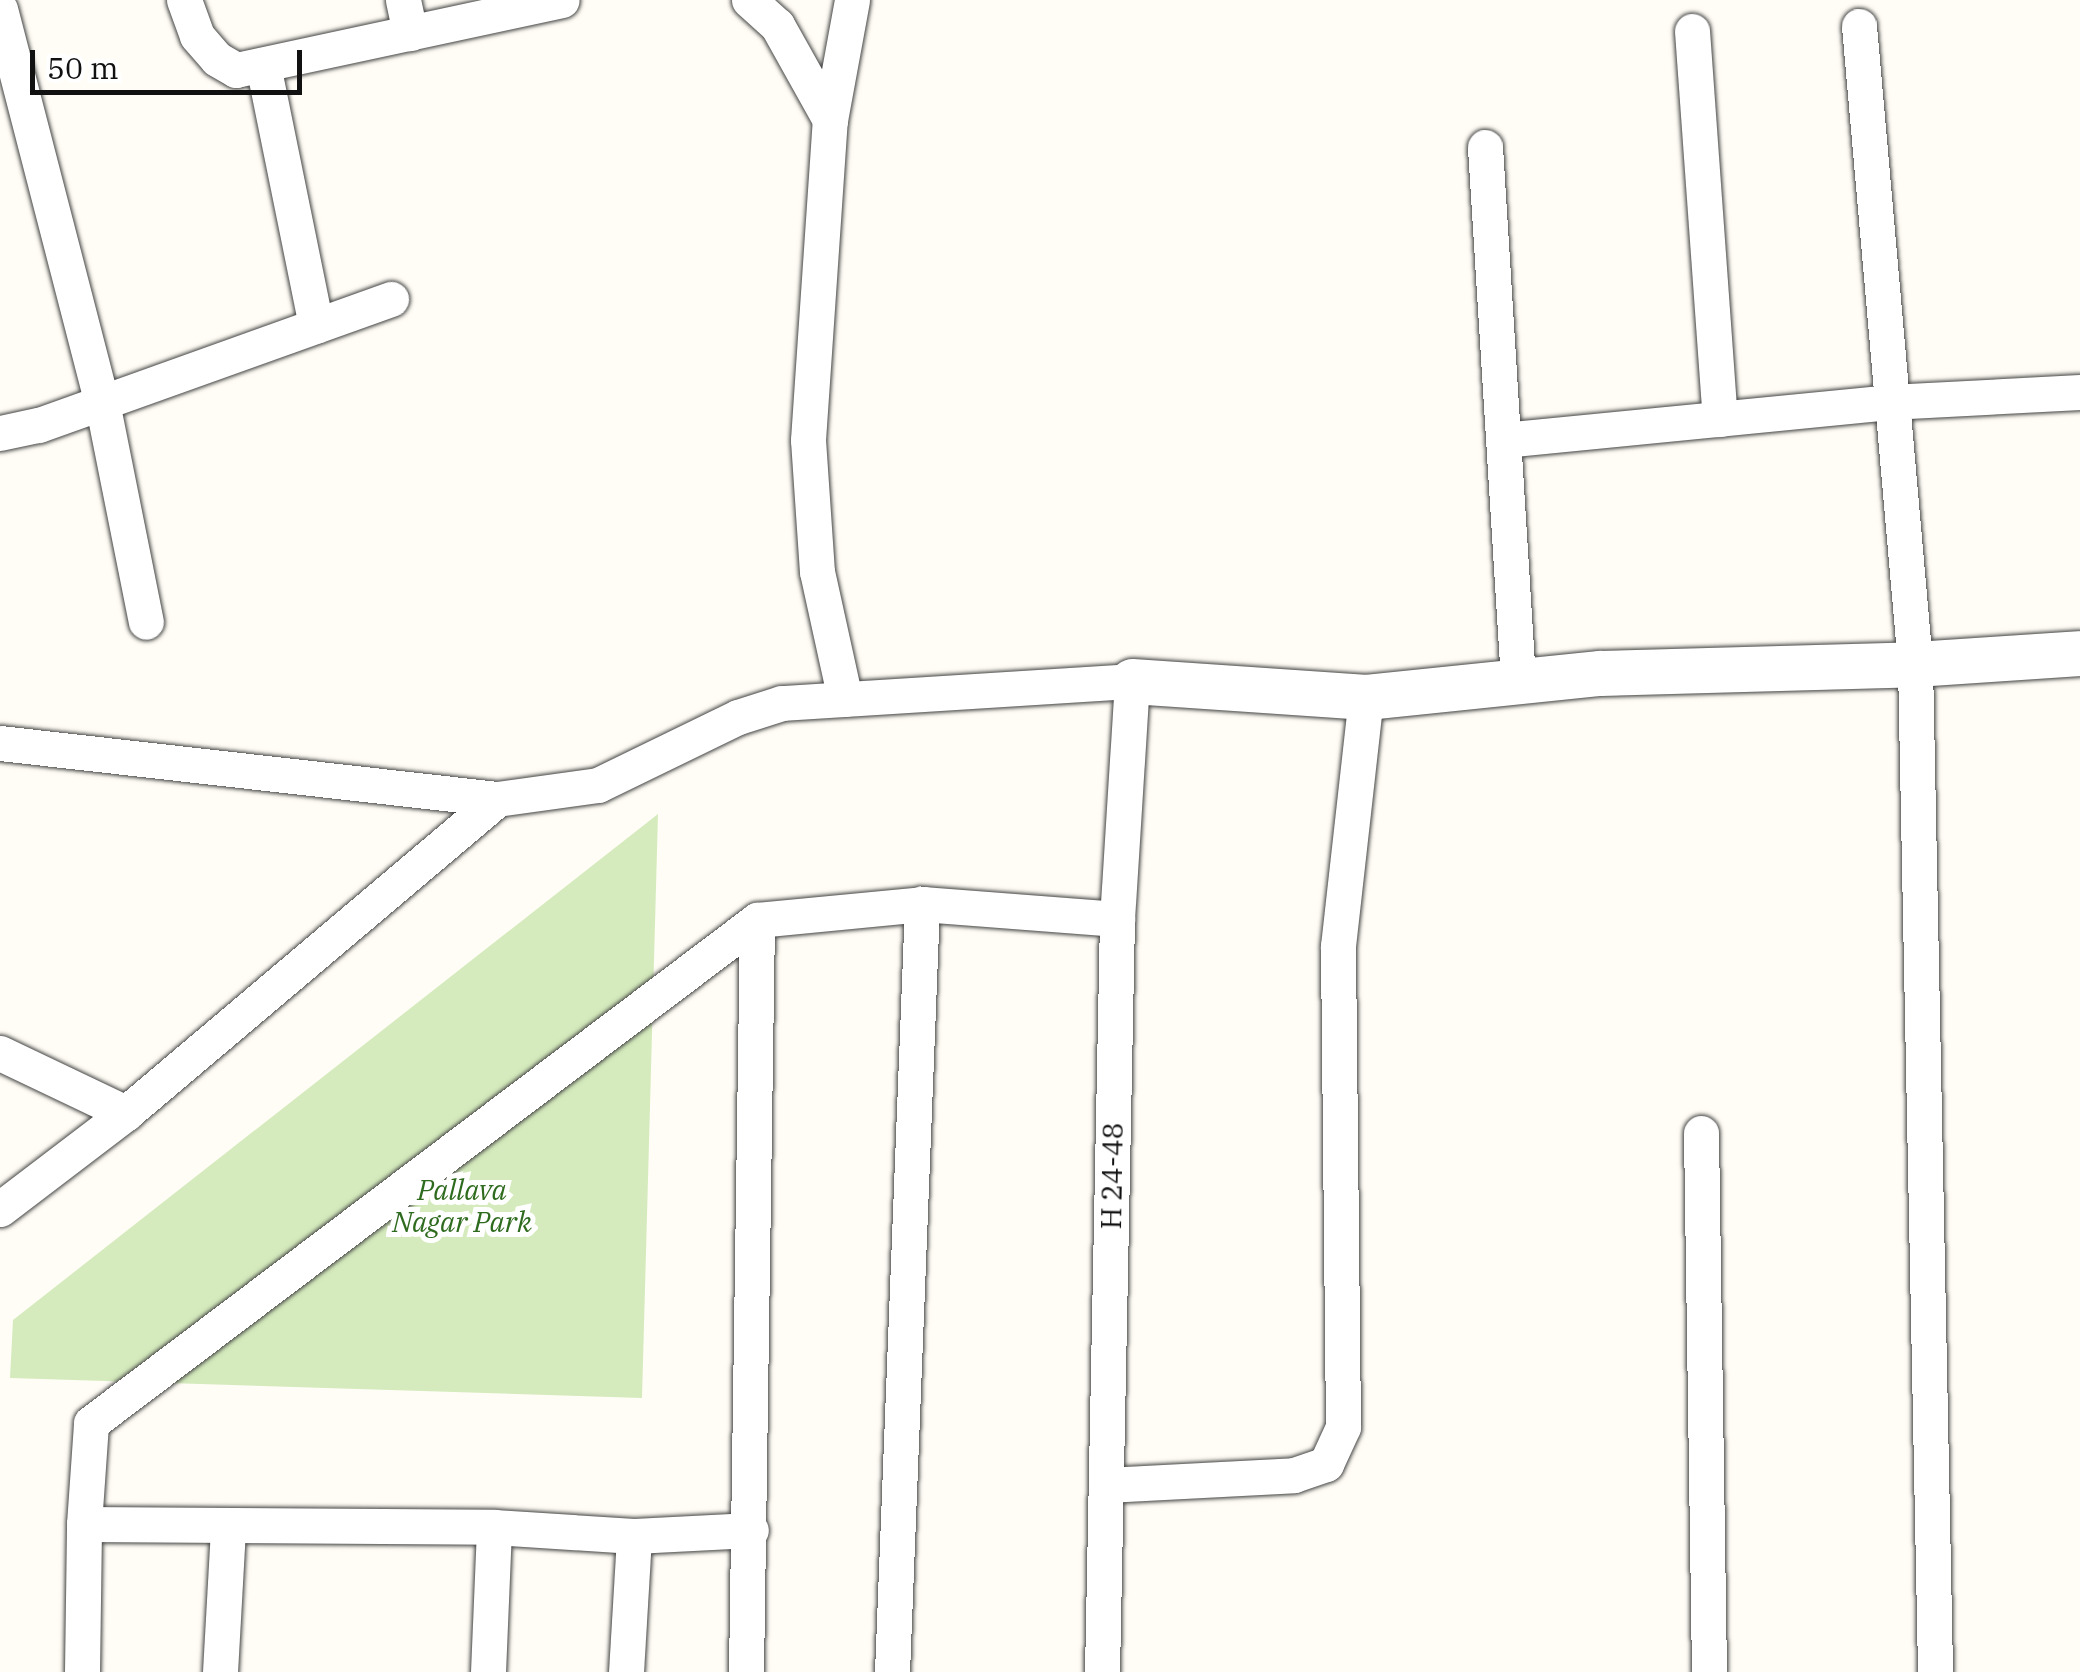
<!DOCTYPE html>
<style>
body{margin:0}
#map{position:relative;width:2080px;height:1672px;overflow:hidden;background:#fffdf5;font-family:"IBM Plex Serif",serif}
div>[style]{position:absolute}
.green>*{inset:0;background:#d5ebbd}
.roads{filter:drop-shadow(0 0 2px #444) drop-shadow(0 0 2px #444)}
.minor>*{height:35px;margin:-17.5px;padding:0 17.5px;transform-origin:17.5px;border-radius:17.5px;background:#fff}
.tertiary>*{height:45px;margin:-22.5px;padding:0 22.5px;transform-origin:22.5px;border-radius:22.5px;background:#fff}
span{translate:-50% -50%;white-space:nowrap;text-align:center;line-height:1.15;-webkit-text-stroke:10px #fff;paint-order:stroke}
.street-label{font-size:28px;color:#111}
.park-label{font-size:28px;color:#2f6b1f;font-style:italic}
.scale{position:absolute;left:30px;top:50px;width:272px;height:45px;box-sizing:border-box;border:5px solid #111;border-top:0;padding-left:12px;font-size:30px;line-height:35px;white-space:nowrap;color:#111;-webkit-text-stroke:8px #fff;paint-order:stroke}
</style>
<div id="map">
<div class="green">
<div style="clip-path:polygon(658px 814px,642px 1398px,10px 1378px,13px 1320px)"></div>
</div>
<div class="roads">
<div class="minor">
<div style="left:184px;top:0;width:38px;rotate:70deg"></div>
<div style="left:197px;top:36px;width:30px;rotate:49deg"></div>
<div style="left:217px;top:59px;width:22px;rotate:30deg"></div>
<div style="left:236px;top:70px;width:333px;rotate:-12.1deg"></div>
<div style="left:403px;top:0;width:34px;rotate:78deg"></div>
<div style="left:749px;top:0;width:38px;rotate:42deg"></div>
<div style="left:777px;top:25px;width:109px;rotate:60.8deg"></div>
<div style="left:0;top:9px;width:406px;rotate:75.5deg"></div>
<div style="left:102px;top:402px;width:224px;rotate:78.7deg"></div>
<div style="left:1859px;top:26px;width:640px;rotate:84.98deg"></div>
<div style="left:1915px;top:664px;width:1008px;rotate:88.86deg"></div>
<div style="left:1692px;top:31px;width:389px;rotate:85.9deg"></div>
<div style="left:263px;top:65px;width:266px;rotate:78.5deg"></div>
<div style="left:1485px;top:147px;width:535px;rotate:86.46deg"></div>
<div style="left:0;top:433px;width:40px;rotate:-12deg"></div>
<div style="left:39px;top:425px;width:374px;rotate:-19.7deg"></div>
<div style="left:1503px;top:440px;width:388px;rotate:-5.6deg"></div>
<div style="left:1889px;top:402px;width:191px;rotate:-3deg"></div>
<div style="left:845px;top:699px;width:130px;rotate:-102.4deg"></div>
<div style="left:817px;top:572px;width:132px;rotate:-93.9deg"></div>
<div style="left:808px;top:440px;width:321px;rotate:-86.1deg"></div>
<div style="left:830px;top:120px;width:122px;rotate:-79.6deg"></div>
<div style="left:0;top:743px;width:500px;rotate:6.43deg"></div>
<div style="left:0;top:1053px;width:140px;rotate:25.5deg"></div>
<div style="left:1701px;top:1133px;width:539px;rotate:89.15deg"></div>
<div style="left:0;top:1209px;width:158px;rotate:-37.3deg"></div>
<div style="left:126px;top:1113px;width:486px;rotate:-40.2deg"></div>
<div style="left:497px;top:799px;width:102px;rotate:-7.9deg"></div>
<div style="left:598px;top:785px;width:156px;rotate:-25.9deg"></div>
<div style="left:738px;top:717px;width:46px;rotate:-17.7deg"></div>
<div style="left:782px;top:703px;width:351px;rotate:-3.6deg"></div>
<div style="left:1132px;top:681px;width:238px;rotate:93.6deg"></div>
<div style="left:1117px;top:919px;width:753px;rotate:91.14deg"></div>
<div style="left:1106px;top:1485px;width:188px;rotate:-3deg"></div>
<div style="left:1294px;top:1475px;width:34px;rotate:-19deg"></div>
<div style="left:1326px;top:1464px;width:41px;rotate:-65.3deg"></div>
<div style="left:1343px;top:1427px;width:481px;rotate:-90.6deg"></div>
<div style="left:1338px;top:946px;width:251px;rotate:-83.6deg"></div>
<div style="left:84px;top:1524px;width:410px;rotate:0.4deg"></div>
<div style="left:494px;top:1527px;width:140px;rotate:3.7deg"></div>
<div style="left:634px;top:1536px;width:117px;rotate:-2.9deg"></div>
<div style="left:82px;top:1672px;width:148px;rotate:-89.2deg"></div>
<div style="left:84px;top:1524px;width:101px;rotate:-86deg"></div>
<div style="left:91px;top:1423px;width:835px;rotate:-37.06deg"></div>
<div style="left:757px;top:920px;width:166px;rotate:-5.5deg"></div>
<div style="left:922px;top:904px;width:196px;rotate:4.4deg"></div>
<div style="left:220px;top:1672px;width:144px;rotate:-86.8deg"></div>
<div style="left:488px;top:1672px;width:145px;rotate:-87.6deg"></div>
<div style="left:626px;top:1672px;width:136px;rotate:-86.6deg"></div>
<div style="left:746px;top:1672px;width:752px;rotate:-89.16deg"></div>
<div style="left:892px;top:1672px;width:769px;rotate:-87.76deg"></div>
</div>
<div class="tertiary">
<div style="left:1132px;top:681px;width:235px;rotate:3.9deg"></div>
<div style="left:1366px;top:697px;width:235px;rotate:-5.9deg"></div>
<div style="left:1600px;top:673px;width:315px;rotate:-1.6deg"></div>
<div style="left:1915px;top:664px;width:165px;rotate:-3.8deg"></div>
</div>
</div>
<div class="street-label">
<span style="left:1112px;top:1176px;rotate:-89deg">H 24-48</span>
</div>
<div class="park-label">
<span style="left:462px;top:1206px">Pallava<br>Nagar Park</span>
</div>
<div class="scale">50 m</div>
</div>
